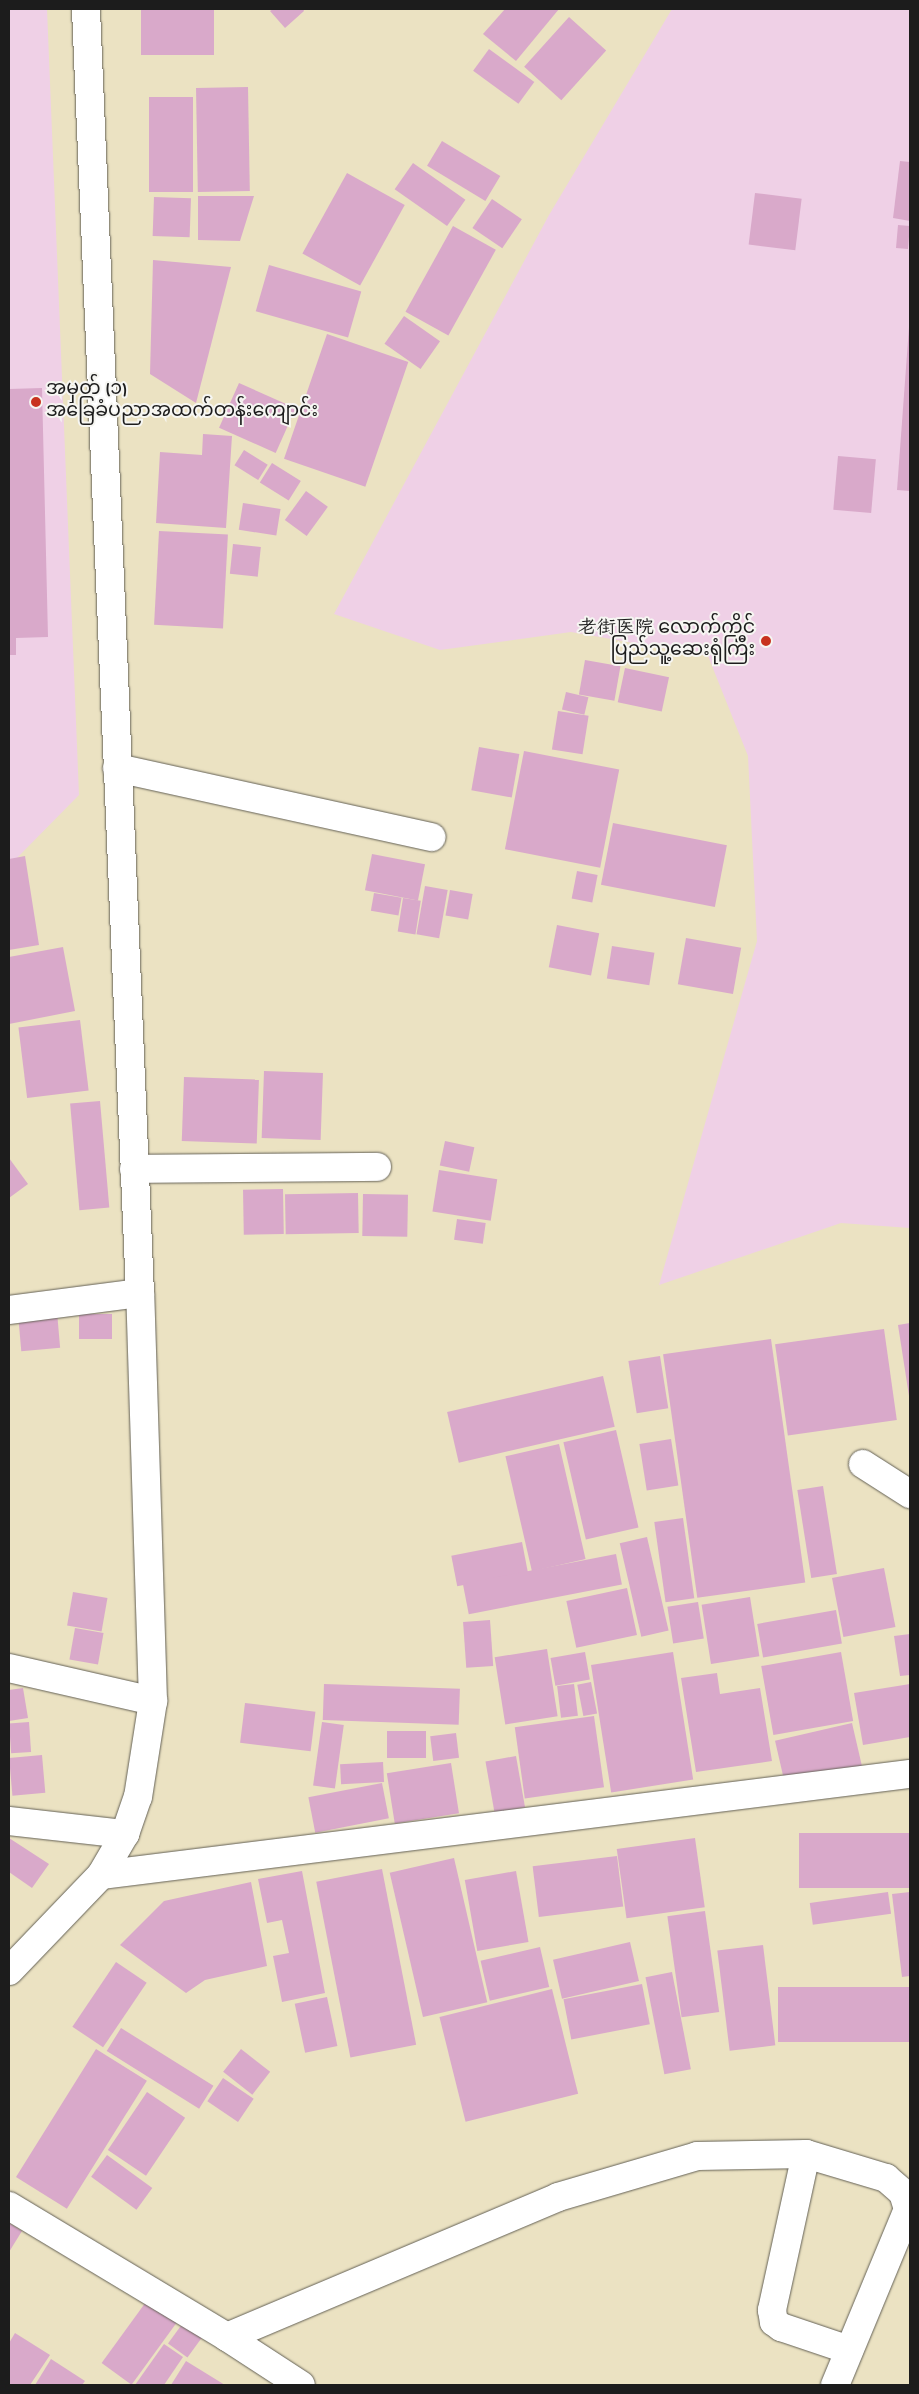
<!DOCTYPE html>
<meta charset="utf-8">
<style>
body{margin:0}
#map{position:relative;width:919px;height:2394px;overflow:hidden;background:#ebe2c2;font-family:"Gochi Hand","LXGW WenKai TC","Noto Sans Myanmar",sans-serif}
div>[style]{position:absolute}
.built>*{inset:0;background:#efd0e6}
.building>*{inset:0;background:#d9a9ca;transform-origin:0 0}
.roads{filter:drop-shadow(0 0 1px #646156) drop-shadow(0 0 1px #646156)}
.minor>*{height:28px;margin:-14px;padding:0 14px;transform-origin:14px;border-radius:14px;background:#fff}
.dots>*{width:14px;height:14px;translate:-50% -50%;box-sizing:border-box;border:2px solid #f6f6f2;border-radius:50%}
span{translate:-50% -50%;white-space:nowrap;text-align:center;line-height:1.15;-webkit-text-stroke:4px #f6f6f2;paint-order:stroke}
.poi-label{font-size:19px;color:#1c1c1c}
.left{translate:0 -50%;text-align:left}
.right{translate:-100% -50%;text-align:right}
.frame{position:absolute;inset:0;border:10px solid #1c1c1c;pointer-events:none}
</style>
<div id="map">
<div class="built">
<div style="clip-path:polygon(9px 9px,47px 9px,79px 795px,9px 866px)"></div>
<div style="clip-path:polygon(672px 9px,910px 9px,910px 1228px,841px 1223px,659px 1285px,757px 941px,748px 756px,708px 656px,571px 632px,440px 650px,334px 614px,549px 215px)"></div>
</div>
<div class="building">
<div style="left:141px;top:9px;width:73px;height:46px"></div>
<div style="clip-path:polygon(273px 9px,303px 9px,304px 11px,285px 28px,270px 11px)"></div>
<div style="clip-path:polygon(505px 9px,559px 9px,516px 61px,483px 34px)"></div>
<div style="left:569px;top:17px;width:50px;height:67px;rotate:42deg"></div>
<div style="left:489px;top:49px;width:56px;height:27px;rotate:36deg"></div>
<div style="left:248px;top:87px;width:104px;height:52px;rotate:89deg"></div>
<div style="left:149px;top:97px;width:44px;height:95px"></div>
<div style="left:442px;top:141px;width:68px;height:29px;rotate:31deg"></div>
<div style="clip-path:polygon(900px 161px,910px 162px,910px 221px,893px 218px)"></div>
<div style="left:413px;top:163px;width:64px;height:32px;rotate:35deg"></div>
<div style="left:347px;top:173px;width:66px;height:92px;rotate:29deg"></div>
<div style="left:755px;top:193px;width:47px;height:52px;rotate:7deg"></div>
<div style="clip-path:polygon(198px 196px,254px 196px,240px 241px,198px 240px)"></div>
<div style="left:154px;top:197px;width:37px;height:39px;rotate:2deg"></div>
<div style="left:492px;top:199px;width:36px;height:35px;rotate:34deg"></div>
<div style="left:898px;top:225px;width:12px;height:23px;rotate:5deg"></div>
<div style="left:453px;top:226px;width:49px;height:98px;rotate:29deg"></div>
<div style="clip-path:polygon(153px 260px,231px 267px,196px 403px,150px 374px)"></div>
<div style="left:269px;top:265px;width:96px;height:48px;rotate:16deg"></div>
<div style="left:404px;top:316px;width:44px;height:34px;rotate:35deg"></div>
<div style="clip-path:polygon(909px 327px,910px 327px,910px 491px,897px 490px)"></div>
<div style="left:327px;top:334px;width:86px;height:132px;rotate:19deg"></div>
<div style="left:239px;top:383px;width:62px;height:49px;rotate:24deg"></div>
<div style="clip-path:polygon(42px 388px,48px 637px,16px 638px,16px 655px,9px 655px,9px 389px)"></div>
<div style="clip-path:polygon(203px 434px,232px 436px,226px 528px,156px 523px,160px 452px,202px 455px)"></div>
<div style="left:244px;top:450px;width:28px;height:18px;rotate:32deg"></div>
<div style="left:838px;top:456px;width:38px;height:54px;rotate:5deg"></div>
<div style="left:272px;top:463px;width:34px;height:23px;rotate:32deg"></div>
<div style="left:306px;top:491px;width:27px;height:36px;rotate:36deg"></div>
<div style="left:243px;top:503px;width:38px;height:27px;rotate:9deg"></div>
<div style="left:159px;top:531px;width:69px;height:94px;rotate:3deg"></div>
<div style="left:233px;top:544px;width:28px;height:30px;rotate:6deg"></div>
<div style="left:585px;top:660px;width:36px;height:35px;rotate:10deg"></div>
<div style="left:625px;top:668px;width:45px;height:35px;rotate:12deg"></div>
<div style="left:566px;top:692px;width:23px;height:18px;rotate:13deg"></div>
<div style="left:558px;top:711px;width:31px;height:39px;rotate:9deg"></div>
<div style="left:479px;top:747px;width:41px;height:44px;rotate:10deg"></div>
<div style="left:524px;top:751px;width:97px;height:100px;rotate:11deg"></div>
<div style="left:613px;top:823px;width:116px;height:63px;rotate:11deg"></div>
<div style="left:372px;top:854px;width:54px;height:37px;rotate:11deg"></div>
<div style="clip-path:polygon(25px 856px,39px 945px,9px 950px,9px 859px)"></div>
<div style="left:577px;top:871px;width:21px;height:28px;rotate:11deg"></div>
<div style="left:425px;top:886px;width:23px;height:49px;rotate:10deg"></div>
<div style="left:450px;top:890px;width:23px;height:26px;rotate:10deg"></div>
<div style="left:374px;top:893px;width:28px;height:18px;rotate:10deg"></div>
<div style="left:403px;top:898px;width:18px;height:34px;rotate:9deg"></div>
<div style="left:557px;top:925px;width:43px;height:43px;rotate:11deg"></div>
<div style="left:686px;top:938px;width:56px;height:47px;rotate:10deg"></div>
<div style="left:612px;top:946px;width:43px;height:33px;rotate:9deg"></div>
<div style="clip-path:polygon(63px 947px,75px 1011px,9px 1024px,9px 957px)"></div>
<div style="left:80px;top:1020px;width:71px;height:62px;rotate:83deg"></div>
<div style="left:264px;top:1071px;width:59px;height:67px;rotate:2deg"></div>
<div style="left:184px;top:1077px;width:75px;height:64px;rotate:2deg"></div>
<div style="left:100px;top:1101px;width:107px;height:30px;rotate:85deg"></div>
<div style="left:445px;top:1141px;width:30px;height:25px;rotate:12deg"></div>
<div style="clip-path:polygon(9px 1158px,28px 1184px,9px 1198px)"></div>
<div style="left:439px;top:1170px;width:59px;height:42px;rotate:9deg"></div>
<div style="left:283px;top:1189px;width:45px;height:40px;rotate:89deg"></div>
<div style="left:358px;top:1193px;width:40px;height:73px;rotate:89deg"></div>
<div style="left:363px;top:1194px;width:45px;height:42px;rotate:1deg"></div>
<div style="left:457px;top:1219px;width:29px;height:21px;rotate:8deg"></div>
<div style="left:57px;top:1312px;width:36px;height:39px;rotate:85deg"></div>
<div style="left:79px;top:1314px;width:33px;height:25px"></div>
<div style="clip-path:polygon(910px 1323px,910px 1396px,909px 1396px,898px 1325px)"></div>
<div style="left:884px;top:1329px;width:92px;height:110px;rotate:82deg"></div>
<div style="left:771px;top:1339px;width:246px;height:109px;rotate:82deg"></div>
<div style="left:660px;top:1356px;width:53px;height:32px;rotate:81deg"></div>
<div style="left:603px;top:1376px;width:52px;height:160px;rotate:77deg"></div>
<div style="left:616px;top:1430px;width:100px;height:54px;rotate:77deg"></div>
<div style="left:671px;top:1439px;width:47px;height:32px;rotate:81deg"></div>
<div style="left:559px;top:1444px;width:118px;height:55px;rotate:77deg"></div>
<div style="left:823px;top:1486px;width:89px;height:26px;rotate:81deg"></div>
<div style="left:683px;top:1518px;width:81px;height:29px;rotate:82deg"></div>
<div style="left:647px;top:1537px;width:96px;height:28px;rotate:77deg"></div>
<div style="left:522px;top:1542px;width:31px;height:72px;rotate:79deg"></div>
<div style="left:616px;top:1554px;width:31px;height:156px;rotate:79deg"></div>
<div style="left:884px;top:1568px;width:60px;height:53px;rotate:79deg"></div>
<div style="left:627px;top:1588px;width:48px;height:62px;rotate:78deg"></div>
<div style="left:73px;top:1592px;width:35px;height:34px;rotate:10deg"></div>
<div style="left:750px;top:1597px;width:60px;height:49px;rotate:81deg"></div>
<div style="left:698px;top:1602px;width:37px;height:31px;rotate:81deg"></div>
<div style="left:836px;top:1610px;width:34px;height:80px;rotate:80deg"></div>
<div style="left:490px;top:1620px;width:46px;height:27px;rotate:86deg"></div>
<div style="left:75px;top:1628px;width:29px;height:32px;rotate:10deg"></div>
<div style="clip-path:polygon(910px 1634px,910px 1675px,900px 1676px,894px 1636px)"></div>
<div style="left:547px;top:1649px;width:68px;height:53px;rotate:81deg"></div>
<div style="left:585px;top:1652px;width:28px;height:35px;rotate:80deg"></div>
<div style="left:673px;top:1652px;width:129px;height:83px;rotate:81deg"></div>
<div style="left:841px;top:1652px;width:70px;height:81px;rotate:80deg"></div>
<div style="clip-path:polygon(717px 1673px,720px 1694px,760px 1688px,772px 1761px,696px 1772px,681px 1678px)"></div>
<div style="left:591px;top:1682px;width:32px;height:14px;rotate:79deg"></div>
<div style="left:324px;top:1684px;width:136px;height:36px;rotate:2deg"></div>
<div style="left:574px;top:1684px;width:32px;height:17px;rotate:83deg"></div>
<div style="clip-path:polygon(910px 1684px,910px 1737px,863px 1745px,854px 1693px)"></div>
<div style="clip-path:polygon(23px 1688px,28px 1718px,9px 1721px,9px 1690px)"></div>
<div style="left:245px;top:1703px;width:71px;height:40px;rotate:7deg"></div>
<div style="left:594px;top:1716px;width:72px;height:80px;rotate:82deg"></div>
<div style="left:29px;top:1722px;width:30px;height:20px;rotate:86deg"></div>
<div style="left:322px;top:1722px;width:22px;height:64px;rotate:8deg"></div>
<div style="left:852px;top:1723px;width:45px;height:79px;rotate:77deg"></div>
<div style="left:387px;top:1731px;width:39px;height:27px"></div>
<div style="left:456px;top:1733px;width:25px;height:26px;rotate:83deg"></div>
<div style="left:42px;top:1755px;width:38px;height:33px;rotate:85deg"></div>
<div style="left:516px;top:1756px;width:52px;height:31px;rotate:80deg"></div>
<div style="left:383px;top:1762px;width:20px;height:43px;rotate:87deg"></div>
<div style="left:451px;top:1763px;width:51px;height:65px;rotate:81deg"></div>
<div style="left:382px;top:1783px;width:36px;height:75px;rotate:79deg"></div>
<div style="left:910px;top:1833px;width:55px;height:111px;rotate:90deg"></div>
<div style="clip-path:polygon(9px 1838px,49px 1864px,32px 1888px,9px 1872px)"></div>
<div style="left:695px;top:1838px;width:70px;height:79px;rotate:82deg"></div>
<div style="left:617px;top:1856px;width:51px;height:85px;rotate:83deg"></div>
<div style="left:454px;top:1858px;width:148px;height:66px;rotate:77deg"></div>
<div style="left:382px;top:1869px;width:179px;height:67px;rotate:79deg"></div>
<div style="clip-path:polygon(302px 1871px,325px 1993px,282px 2002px,273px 1956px,289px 1953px,282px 1920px,267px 1923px,258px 1879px)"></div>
<div style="left:516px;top:1871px;width:72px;height:52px;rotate:80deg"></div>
<div style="clip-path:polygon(251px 1882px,267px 1966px,205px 1980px,186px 1993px,120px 1945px,164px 1901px)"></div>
<div style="left:888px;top:1892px;width:22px;height:79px;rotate:82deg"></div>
<div style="clip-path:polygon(910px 1892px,910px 1976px,902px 1977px,892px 1894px)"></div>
<div style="left:705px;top:1911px;width:102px;height:38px;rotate:82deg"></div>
<div style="left:630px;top:1942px;width:40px;height:79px;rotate:77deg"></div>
<div style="left:763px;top:1945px;width:101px;height:46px;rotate:83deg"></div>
<div style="left:540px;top:1947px;width:41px;height:61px;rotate:77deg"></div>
<div style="left:116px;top:1962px;width:37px;height:78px;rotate:34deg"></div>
<div style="left:672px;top:1972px;width:99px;height:27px;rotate:79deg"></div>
<div style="left:642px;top:1984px;width:41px;height:80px;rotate:79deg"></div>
<div style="left:910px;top:1987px;width:55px;height:132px;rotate:90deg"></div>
<div style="left:552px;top:1989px;width:108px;height:116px;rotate:76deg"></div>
<div style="left:327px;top:1997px;width:50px;height:33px;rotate:78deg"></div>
<div style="left:121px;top:2028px;width:109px;height:27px;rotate:32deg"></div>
<div style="left:96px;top:2049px;width:60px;height:151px;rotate:32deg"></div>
<div style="left:241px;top:2049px;width:37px;height:29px;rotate:38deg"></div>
<div style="left:223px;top:2078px;width:37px;height:28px;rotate:34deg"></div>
<div style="left:147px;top:2092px;width:46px;height:70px;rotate:34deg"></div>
<div style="left:107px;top:2155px;width:56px;height:27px;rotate:36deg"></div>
<div style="clip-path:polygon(9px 2223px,22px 2231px,9px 2252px)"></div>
<div style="left:151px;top:2295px;width:37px;height:84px;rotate:36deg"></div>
<div style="left:188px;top:2316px;width:24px;height:34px;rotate:36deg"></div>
<div style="clip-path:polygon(15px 2333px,50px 2355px,30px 2385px,9px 2385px,9px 2343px)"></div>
<div style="clip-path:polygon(164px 2344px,183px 2357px,164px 2385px,135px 2385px)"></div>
<div style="clip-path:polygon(51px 2359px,85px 2381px,82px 2385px,35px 2385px)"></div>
<div style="clip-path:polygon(186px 2361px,225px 2385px,171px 2385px)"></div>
</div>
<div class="roads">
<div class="minor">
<div style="left:117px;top:768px;width:322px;rotate:12.4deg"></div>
<div style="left:134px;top:1169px;width:243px;rotate:-0.5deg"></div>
<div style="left:9px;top:1310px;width:132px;rotate:-7.4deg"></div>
<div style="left:863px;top:1464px;width:56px;rotate:32.6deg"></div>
<div style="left:9px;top:1668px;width:148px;rotate:12.9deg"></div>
<div style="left:9px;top:1821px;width:117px;rotate:6.4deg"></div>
<div style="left:101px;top:1875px;width:815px;rotate:-7.12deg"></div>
<div style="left:9px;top:1971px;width:133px;rotate:-46.2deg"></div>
<div style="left:101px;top:1875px;width:48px;rotate:-59.7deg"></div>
<div style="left:125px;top:1834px;width:39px;rotate:-71deg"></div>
<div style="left:138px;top:1797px;width:97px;rotate:-81.1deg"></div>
<div style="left:153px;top:1701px;width:408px;rotate:-91.8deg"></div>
<div style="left:140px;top:1293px;width:1285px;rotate:-92.41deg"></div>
<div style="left:806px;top:2154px;width:160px;rotate:102.3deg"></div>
<div style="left:772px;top:2310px;width:12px;rotate:81deg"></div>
<div style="left:774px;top:2322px;width:9px;rotate:36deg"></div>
<div style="left:781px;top:2327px;width:72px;rotate:18.7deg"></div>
<div style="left:9px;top:2206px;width:254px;rotate:31deg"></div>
<div style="left:227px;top:2337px;width:88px;rotate:33deg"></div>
<div style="left:227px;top:2337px;width:359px;rotate:-22.9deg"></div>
<div style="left:558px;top:2197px;width:145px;rotate:-16.4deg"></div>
<div style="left:697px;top:2156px;width:109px;rotate:-1.1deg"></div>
<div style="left:806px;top:2154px;width:84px;rotate:16.7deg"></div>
<div style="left:886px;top:2178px;width:23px;rotate:41deg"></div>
<div style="left:903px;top:2193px;width:17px;rotate:73deg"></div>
<div style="left:908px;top:2209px;width:191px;rotate:112.5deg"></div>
</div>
</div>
<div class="dots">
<div style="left:36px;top:402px;background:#c8321e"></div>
<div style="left:766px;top:641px;background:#c8321e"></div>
</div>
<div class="poi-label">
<span class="left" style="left:46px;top:402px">အမှတ် (၁)<br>အခြေခံပညာအထက်တန်းကျောင်း</span>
<span class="right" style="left:755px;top:641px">老街医院 လောက်ကိုင်<br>ပြည်သူ့ဆေးရုံကြီး</span>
</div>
<div class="frame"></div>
</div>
